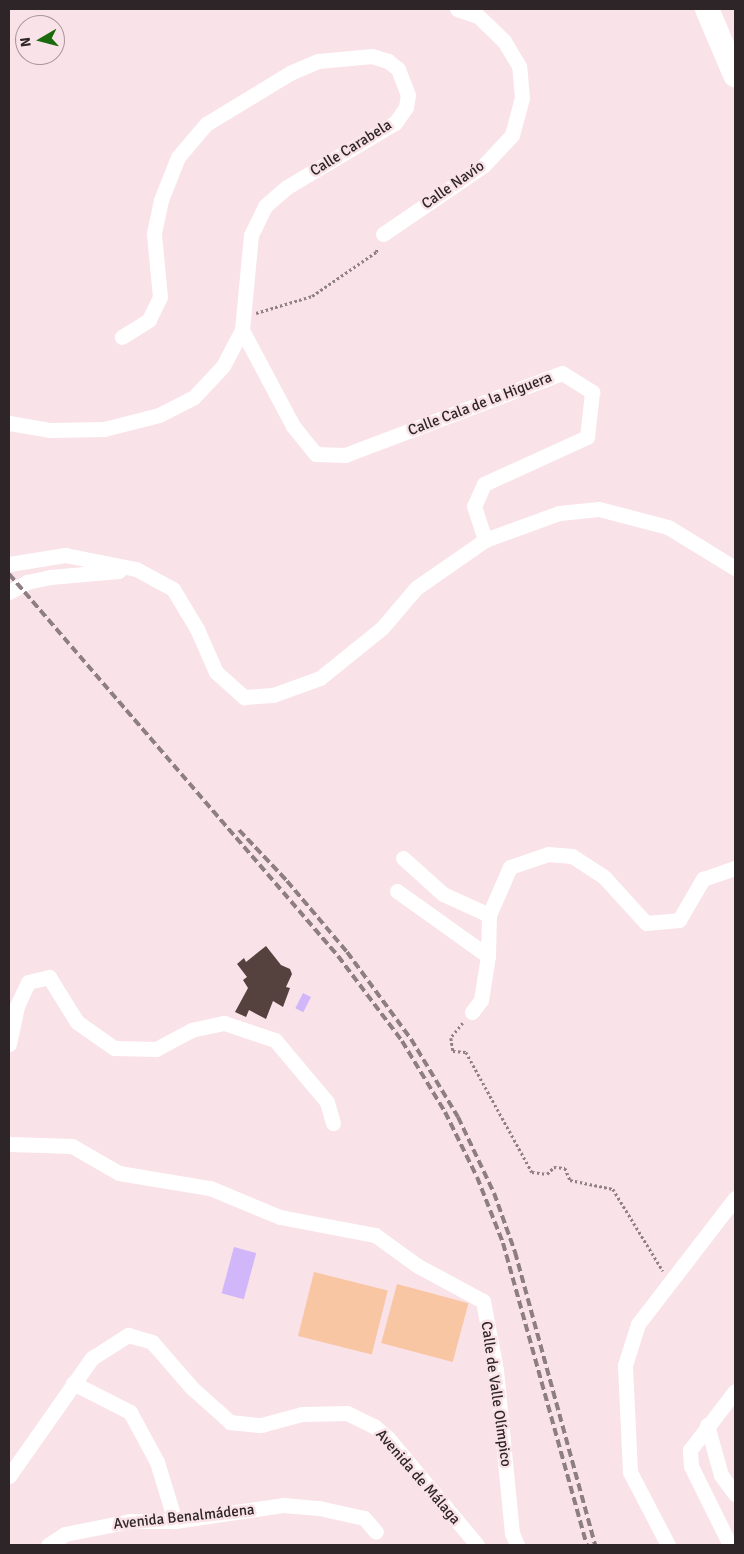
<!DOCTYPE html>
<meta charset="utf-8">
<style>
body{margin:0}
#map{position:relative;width:744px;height:1554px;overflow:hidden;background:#f9e2e8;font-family:Signika,sans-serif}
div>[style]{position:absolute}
.green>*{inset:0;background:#f9c6a3;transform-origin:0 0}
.water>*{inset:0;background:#d1b7fa;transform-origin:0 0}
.building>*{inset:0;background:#55423f}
.path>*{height:2.5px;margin-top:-1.25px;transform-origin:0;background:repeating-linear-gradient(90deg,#908185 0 2.5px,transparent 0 5px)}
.minor>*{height:15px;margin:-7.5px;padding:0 7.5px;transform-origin:7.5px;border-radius:7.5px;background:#fff}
.primary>*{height:24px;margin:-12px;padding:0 12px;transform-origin:12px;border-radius:12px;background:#fff}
.rail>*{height:4px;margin-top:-2px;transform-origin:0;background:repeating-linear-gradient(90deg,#8d7e82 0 8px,transparent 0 12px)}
span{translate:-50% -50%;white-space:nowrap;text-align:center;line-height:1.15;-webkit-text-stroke:5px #f9e2e8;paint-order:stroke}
.street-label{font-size:15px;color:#2d2527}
.frame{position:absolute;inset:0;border:10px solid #2d2527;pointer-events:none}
.north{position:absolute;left:15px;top:15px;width:50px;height:50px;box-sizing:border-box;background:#f9e2e8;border:1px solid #a7969b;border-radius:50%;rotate:262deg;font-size:14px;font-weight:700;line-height:20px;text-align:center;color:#2d2527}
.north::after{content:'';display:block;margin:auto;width:18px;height:22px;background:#1b6b0e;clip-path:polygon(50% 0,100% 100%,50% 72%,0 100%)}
</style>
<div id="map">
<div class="green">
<div style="left:314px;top:1272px;width:76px;height:66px;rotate:14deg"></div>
<div style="left:397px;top:1284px;width:74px;height:61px;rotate:15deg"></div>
</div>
<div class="water">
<div style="left:303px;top:993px;width:9px;height:17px;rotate:27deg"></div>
<div style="left:234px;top:1247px;width:23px;height:48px;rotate:15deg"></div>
</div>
<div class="building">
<div style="clip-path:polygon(266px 946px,281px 965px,290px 969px,292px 974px,286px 987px,290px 988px,283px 1007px,273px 1001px,266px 1019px,249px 1010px,246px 1017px,235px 1012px,248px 988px,243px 980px,247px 977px,237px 964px,244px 958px,246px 962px)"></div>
</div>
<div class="path">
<div style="left:256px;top:313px;width:59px;rotate:-16.9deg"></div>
<div style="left:312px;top:296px;width:78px;rotate:-34.5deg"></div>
<div style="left:376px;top:252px;width:5px;rotate:-68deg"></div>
<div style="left:463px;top:1023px;width:19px;rotate:129deg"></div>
<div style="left:451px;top:1038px;width:13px;rotate:81deg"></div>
<div style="left:453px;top:1051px;width:13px;rotate:4deg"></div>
<div style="left:466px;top:1052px;width:137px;rotate:61.2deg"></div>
<div style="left:532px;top:1172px;width:15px;rotate:8deg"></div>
<div style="left:547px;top:1174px;width:10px;rotate:-45deg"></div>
<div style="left:554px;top:1167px;width:11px;rotate:5deg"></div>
<div style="left:565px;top:1168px;width:13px;rotate:67deg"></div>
<div style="left:570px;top:1180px;width:44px;rotate:11.8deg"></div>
<div style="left:613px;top:1189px;width:96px;rotate:58.6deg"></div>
</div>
<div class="minor">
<div style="left:383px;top:234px;width:122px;rotate:-34.3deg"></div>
<div style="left:484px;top:165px;width:41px;rotate:-47deg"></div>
<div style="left:512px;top:135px;width:38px;rotate:-75deg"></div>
<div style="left:522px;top:98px;width:32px;rotate:-95deg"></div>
<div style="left:519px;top:66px;width:29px;rotate:-121deg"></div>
<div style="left:504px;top:41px;width:36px;rotate:-136deg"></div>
<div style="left:478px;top:16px;width:22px;rotate:-162deg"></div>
<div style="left:242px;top:330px;width:109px;rotate:62deg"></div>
<div style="left:293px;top:426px;width:36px;rotate:51deg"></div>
<div style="left:316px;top:454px;width:29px;rotate:2deg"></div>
<div style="left:345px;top:455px;width:232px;rotate:-20.7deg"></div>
<div style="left:562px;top:373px;width:36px;rotate:32deg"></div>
<div style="left:592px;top:392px;width:45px;rotate:96.3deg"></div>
<div style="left:587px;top:437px;width:113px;rotate:155.5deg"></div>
<div style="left:484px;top:484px;width:24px;rotate:114deg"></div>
<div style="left:474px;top:506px;width:36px;rotate:72deg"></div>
<div style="left:9px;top:423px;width:42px;rotate:9.7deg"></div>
<div style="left:50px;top:430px;width:54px;rotate:-1.1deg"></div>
<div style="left:104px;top:429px;width:57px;rotate:-14.3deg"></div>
<div style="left:159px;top:415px;width:39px;rotate:-27deg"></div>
<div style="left:194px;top:397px;width:42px;rotate:-46.9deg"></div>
<div style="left:223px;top:366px;width:41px;rotate:-62.2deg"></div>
<div style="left:242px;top:330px;width:95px;rotate:-84.6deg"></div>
<div style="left:251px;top:235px;width:32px;rotate:-64deg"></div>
<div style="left:265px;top:206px;width:29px;rotate:-41deg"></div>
<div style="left:287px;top:187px;width:126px;rotate:-30.7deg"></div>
<div style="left:395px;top:123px;width:19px;rotate:-55deg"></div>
<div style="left:406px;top:107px;width:12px;rotate:-81deg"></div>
<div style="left:408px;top:95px;width:28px;rotate:-111deg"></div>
<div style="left:398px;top:69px;width:13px;rotate:-141deg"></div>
<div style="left:388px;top:61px;width:17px;rotate:-163deg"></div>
<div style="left:372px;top:56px;width:54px;rotate:174.7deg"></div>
<div style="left:318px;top:61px;width:30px;rotate:157deg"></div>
<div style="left:290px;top:73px;width:98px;rotate:148.7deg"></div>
<div style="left:206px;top:124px;width:43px;rotate:130.3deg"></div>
<div style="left:178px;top:157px;width:46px;rotate:111.6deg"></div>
<div style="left:161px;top:200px;width:35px;rotate:102deg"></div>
<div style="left:154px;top:234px;width:63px;rotate:84.6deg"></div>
<div style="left:160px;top:297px;width:25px;rotate:116deg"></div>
<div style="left:149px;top:320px;width:32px;rotate:148deg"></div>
<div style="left:9px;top:564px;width:57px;rotate:-9.1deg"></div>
<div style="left:65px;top:555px;width:72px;rotate:11.2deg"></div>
<div style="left:136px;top:569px;width:42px;rotate:28.4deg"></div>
<div style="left:173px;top:589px;width:47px;rotate:59deg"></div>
<div style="left:197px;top:629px;width:47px;rotate:66.2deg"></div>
<div style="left:216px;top:672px;width:38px;rotate:42deg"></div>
<div style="left:244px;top:697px;width:29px;rotate:-4deg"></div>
<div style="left:273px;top:695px;width:50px;rotate:-19.9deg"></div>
<div style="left:320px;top:678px;width:80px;rotate:-38.9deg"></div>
<div style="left:382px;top:628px;width:52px;rotate:-49.6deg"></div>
<div style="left:416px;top:588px;width:84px;rotate:-34.8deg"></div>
<div style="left:485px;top:540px;width:79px;rotate:-20deg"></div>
<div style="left:559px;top:513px;width:40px;rotate:-5.7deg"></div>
<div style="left:599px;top:509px;width:71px;rotate:14.6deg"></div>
<div style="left:668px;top:527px;width:79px;rotate:31.5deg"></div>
<div style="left:9px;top:592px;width:21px;rotate:-29deg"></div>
<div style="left:27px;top:582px;width:24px;rotate:-12deg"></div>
<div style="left:50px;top:577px;width:69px;rotate:-5deg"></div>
<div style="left:403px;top:858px;width:54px;rotate:42deg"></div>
<div style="left:443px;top:894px;width:51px;rotate:24.5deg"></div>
<div style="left:397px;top:891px;width:112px;rotate:35.5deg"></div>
<div style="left:472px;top:1012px;width:15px;rotate:-53deg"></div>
<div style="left:481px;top:1000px;width:45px;rotate:-81deg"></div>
<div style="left:488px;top:956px;width:41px;rotate:-88.6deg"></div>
<div style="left:489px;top:915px;width:52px;rotate:-66.4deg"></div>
<div style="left:510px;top:867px;width:40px;rotate:-18.9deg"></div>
<div style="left:548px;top:854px;width:24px;rotate:5deg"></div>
<div style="left:572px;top:856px;width:38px;rotate:33deg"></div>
<div style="left:604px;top:877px;width:62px;rotate:47.6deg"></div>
<div style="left:646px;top:923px;width:33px;rotate:-5deg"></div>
<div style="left:679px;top:920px;width:48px;rotate:-59.7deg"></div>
<div style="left:703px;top:879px;width:34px;rotate:-19deg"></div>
<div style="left:9px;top:1044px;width:39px;rotate:-78deg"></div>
<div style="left:17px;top:1006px;width:26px;rotate:-65deg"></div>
<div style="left:28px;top:982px;width:22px;rotate:-13deg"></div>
<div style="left:49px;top:977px;width:53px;rotate:58.1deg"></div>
<div style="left:77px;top:1022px;width:45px;rotate:35.1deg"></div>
<div style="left:114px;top:1048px;width:42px;rotate:1.4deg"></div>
<div style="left:156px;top:1049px;width:40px;rotate:-28deg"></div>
<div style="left:191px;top:1030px;width:34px;rotate:-12deg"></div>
<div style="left:224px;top:1023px;width:54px;rotate:18.4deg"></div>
<div style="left:275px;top:1040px;width:81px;rotate:50deg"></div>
<div style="left:327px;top:1102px;width:22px;rotate:74deg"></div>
<div style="left:9px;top:1144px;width:63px;rotate:1.8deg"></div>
<div style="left:72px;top:1146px;width:54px;rotate:29.9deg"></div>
<div style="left:119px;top:1173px;width:92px;rotate:9.4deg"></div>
<div style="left:210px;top:1188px;width:76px;rotate:22.5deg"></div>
<div style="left:280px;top:1217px;width:97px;rotate:10.7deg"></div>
<div style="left:375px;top:1235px;width:53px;rotate:35.8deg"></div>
<div style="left:418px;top:1266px;width:74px;rotate:28.3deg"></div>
<div style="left:483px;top:1301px;width:70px;rotate:79.3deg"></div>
<div style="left:496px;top:1370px;width:164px;rotate:84.4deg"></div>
<div style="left:512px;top:1533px;width:13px;rotate:67deg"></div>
<div style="left:73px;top:1383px;width:64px;rotate:27deg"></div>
<div style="left:130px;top:1412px;width:57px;rotate:61.6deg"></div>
<div style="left:157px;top:1462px;width:62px;rotate:73deg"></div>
<div style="left:707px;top:1425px;width:52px;rotate:74.4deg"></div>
<div style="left:721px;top:1475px;width:24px;rotate:54deg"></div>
<div style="left:9px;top:1476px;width:144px;rotate:-54.9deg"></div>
<div style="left:92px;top:1358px;width:43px;rotate:-32.6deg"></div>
<div style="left:128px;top:1335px;width:25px;rotate:16deg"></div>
<div style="left:152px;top:1342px;width:61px;rotate:49deg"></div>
<div style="left:192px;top:1388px;width:51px;rotate:41.8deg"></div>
<div style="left:230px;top:1422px;width:31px;rotate:6deg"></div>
<div style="left:261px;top:1425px;width:42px;rotate:-15deg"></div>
<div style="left:302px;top:1414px;width:45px;rotate:-1.3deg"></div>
<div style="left:347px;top:1413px;width:30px;rotate:26deg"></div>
<div style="left:374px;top:1426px;width:18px;rotate:41deg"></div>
<div style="left:388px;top:1438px;width:139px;rotate:50.2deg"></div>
<div style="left:48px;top:1545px;width:20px;rotate:-33deg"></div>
<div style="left:65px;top:1534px;width:66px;rotate:-11.3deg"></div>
<div style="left:130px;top:1521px;width:45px"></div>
<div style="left:175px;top:1521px;width:109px;rotate:-8.4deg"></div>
<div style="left:283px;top:1505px;width:36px;rotate:5deg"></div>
<div style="left:319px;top:1508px;width:46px;rotate:12.5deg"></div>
<div style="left:364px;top:1518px;width:18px;rotate:49deg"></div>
<div style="left:668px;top:1545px;width:82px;rotate:-117.5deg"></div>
<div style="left:630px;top:1472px;width:107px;rotate:-92.7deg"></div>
<div style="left:625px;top:1365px;width:43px;rotate:-72.4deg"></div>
<div style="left:638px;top:1324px;width:159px;rotate:-52.4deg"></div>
<div style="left:730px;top:1545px;width:88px;rotate:-116.3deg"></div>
<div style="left:691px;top:1466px;width:16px;rotate:-94deg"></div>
<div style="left:690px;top:1450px;width:74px;rotate:-52.7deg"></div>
</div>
<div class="primary">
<div style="left:707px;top:9px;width:72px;rotate:67deg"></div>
</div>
<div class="rail">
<div style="left:9px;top:574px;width:504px;rotate:49.26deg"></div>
<div style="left:338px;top:956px;width:106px;rotate:53deg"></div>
<div style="left:402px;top:1041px;width:83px;rotate:58.8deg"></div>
<div style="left:445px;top:1112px;width:72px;rotate:63.8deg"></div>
<div style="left:477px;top:1177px;width:71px;rotate:68.5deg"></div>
<div style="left:503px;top:1243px;width:313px;rotate:74.5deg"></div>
<div style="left:239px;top:830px;width:70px;rotate:46.7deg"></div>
<div style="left:287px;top:881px;width:93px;rotate:49.8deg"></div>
<div style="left:347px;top:952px;width:108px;rotate:53.7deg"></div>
<div style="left:411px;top:1039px;width:91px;rotate:58.9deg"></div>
<div style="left:458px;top:1117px;width:84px;rotate:64.7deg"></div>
<div style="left:494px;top:1193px;width:63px;rotate:70.4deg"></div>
<div style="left:515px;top:1252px;width:304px;rotate:74.7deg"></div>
</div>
<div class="street-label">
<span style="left:351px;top:148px;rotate:-32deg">Calle Carabela</span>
<span style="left:453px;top:185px;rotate:-35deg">Calle Navío</span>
<span style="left:480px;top:404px;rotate:-21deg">Calle Cala de la Higuera</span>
<span style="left:496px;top:1394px;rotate:82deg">Calle de Valle Olímpico</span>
<span style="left:418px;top:1477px;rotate:49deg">Avenida de Málaga</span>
<span style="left:184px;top:1517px;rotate:-6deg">Avenida Benalmádena</span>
</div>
<div class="frame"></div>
<div class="north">N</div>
</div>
